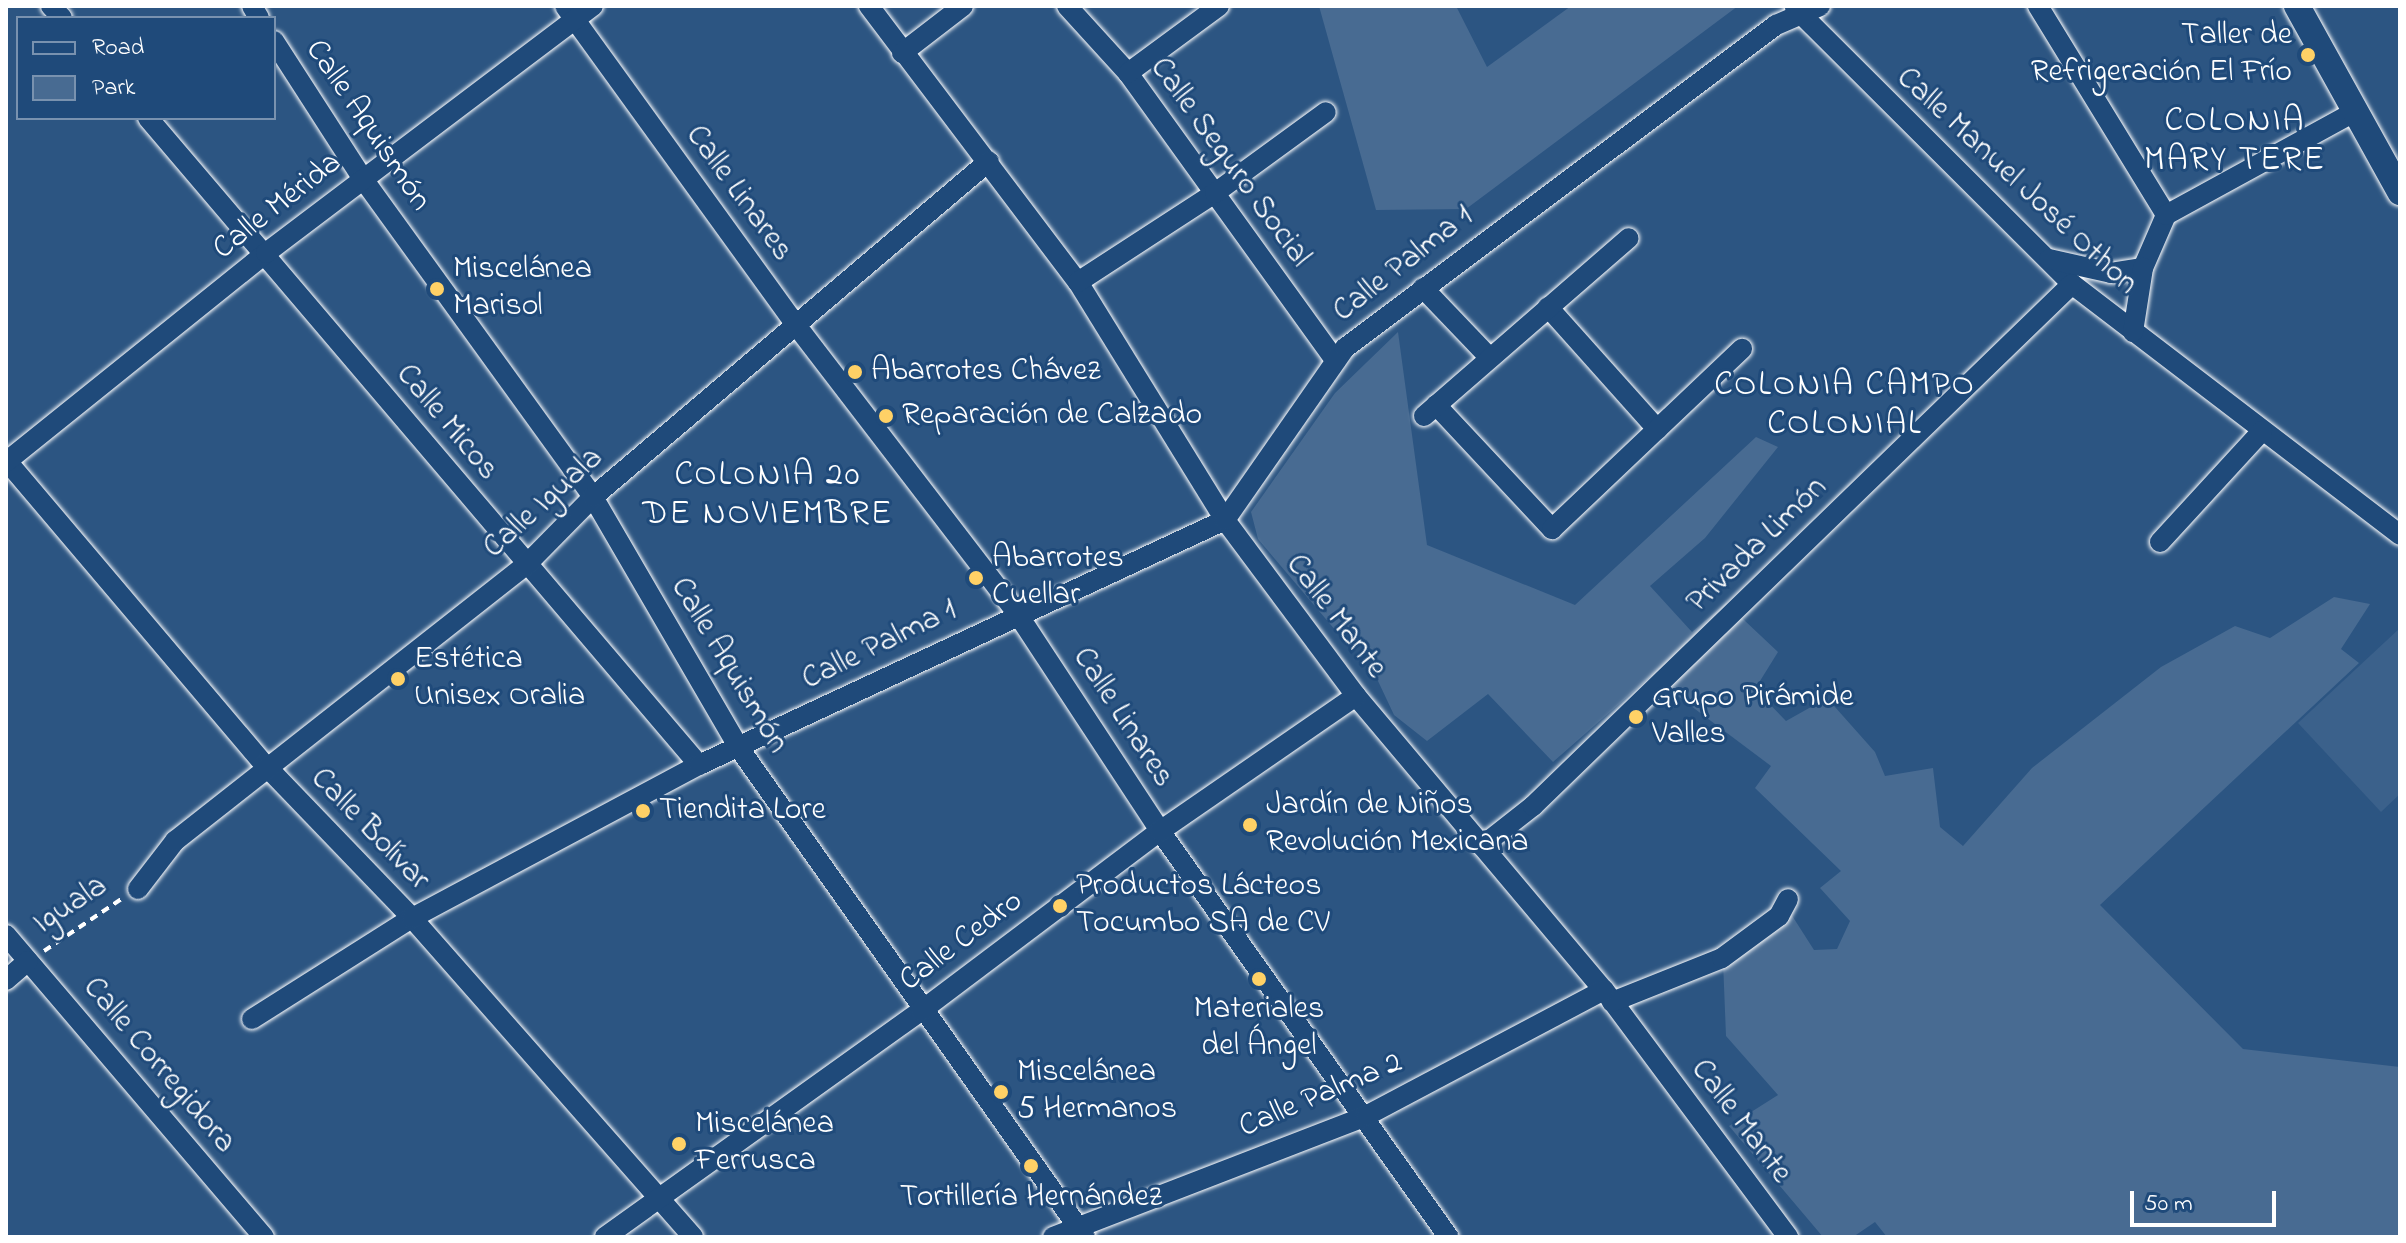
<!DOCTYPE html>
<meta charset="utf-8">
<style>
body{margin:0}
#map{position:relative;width:2406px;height:1243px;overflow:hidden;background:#2c5582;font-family:"Indie Flower",sans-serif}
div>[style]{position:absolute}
.built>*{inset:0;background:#3b618b}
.green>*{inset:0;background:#486b92}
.path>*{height:4px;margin-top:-2px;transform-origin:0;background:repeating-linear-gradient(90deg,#fff 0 8px,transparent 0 14px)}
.roads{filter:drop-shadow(0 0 2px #fff) drop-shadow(0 0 2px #fff)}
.minor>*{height:20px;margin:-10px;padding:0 10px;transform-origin:10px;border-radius:10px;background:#1f4a7a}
.major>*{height:26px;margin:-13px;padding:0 13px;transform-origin:13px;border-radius:13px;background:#1f4a7a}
.dots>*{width:22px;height:22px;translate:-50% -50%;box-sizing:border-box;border:4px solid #1f4a7a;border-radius:50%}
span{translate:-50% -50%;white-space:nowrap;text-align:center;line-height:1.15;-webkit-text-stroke:6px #1f4a7a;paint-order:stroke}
.poi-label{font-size:32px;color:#fff}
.right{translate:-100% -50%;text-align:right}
.left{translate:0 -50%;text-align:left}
.street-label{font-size:32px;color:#fff}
.neighbourhood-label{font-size:34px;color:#fff;letter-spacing:2px}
.frame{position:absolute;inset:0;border:8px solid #fff;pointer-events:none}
.legend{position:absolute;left:16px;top:16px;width:260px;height:104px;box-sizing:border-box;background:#1f4a7a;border:2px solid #7992af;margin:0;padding:10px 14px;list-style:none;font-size:24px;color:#fff}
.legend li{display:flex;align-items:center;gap:16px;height:40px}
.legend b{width:40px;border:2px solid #7992af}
.scale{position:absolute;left:2130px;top:1191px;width:146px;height:36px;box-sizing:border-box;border:4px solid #fff;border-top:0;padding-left:10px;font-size:24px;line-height:28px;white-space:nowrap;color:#fff;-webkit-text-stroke:6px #1f4a7a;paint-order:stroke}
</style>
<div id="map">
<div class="built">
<div style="clip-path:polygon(2400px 628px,2400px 794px,2381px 812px,2298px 723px)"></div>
</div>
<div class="green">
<div style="clip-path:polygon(1319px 6px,1456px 6px,1487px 67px,1571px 6px,1738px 6px,1466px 209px,1376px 210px)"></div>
<div style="clip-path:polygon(1398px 332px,1427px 545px,1575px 605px,1756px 437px,1778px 447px,1705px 538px,1650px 586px,1692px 632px,1726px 603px,1778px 652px,1755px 689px,1786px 721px,1827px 698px,1875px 752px,1885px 776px,1933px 768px,1940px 827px,1963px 846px,2032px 768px,2161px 667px,2235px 626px,2270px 638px,2334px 597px,2370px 604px,2341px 649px,2359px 663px,2100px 905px,2243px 1049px,2400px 1067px,2400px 1237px,1887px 1237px,1875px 1222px,1853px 1237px,1823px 1237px,1729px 1126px,1778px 1095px,1726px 1036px,1723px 961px,1791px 914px,1814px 950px,1837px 949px,1850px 921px,1820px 888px,1841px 871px,1755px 788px,1771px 766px,1651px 676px,1553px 762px,1488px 694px,1427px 741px,1394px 715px,1370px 664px,1373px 650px,1336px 631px,1258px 539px,1251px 512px,1335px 393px)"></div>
</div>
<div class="path">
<div style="left:44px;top:951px;width:95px;rotate:-33.9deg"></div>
</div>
<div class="roads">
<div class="minor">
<div style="left:51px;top:6px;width:16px;rotate:47deg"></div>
<div style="left:252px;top:6px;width:14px;rotate:60deg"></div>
<div style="left:565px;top:6px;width:394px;rotate:54.1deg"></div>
<div style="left:796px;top:325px;width:363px;rotate:52.5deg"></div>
<div style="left:1017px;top:613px;width:261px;rotate:56.7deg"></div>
<div style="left:1160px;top:831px;width:498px;rotate:54.6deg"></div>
<div style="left:869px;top:6px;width:346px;rotate:52.9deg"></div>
<div style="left:1078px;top:282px;width:280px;rotate:58.3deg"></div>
<div style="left:1225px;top:520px;width:219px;rotate:53.3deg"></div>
<div style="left:1356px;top:696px;width:385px;rotate:49.9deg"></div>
<div style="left:1604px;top:990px;width:308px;rotate:53.3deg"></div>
<div style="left:1067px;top:6px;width:91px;rotate:47.7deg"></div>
<div style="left:1128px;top:73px;width:355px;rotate:54.2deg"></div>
<div style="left:2038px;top:6px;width:245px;rotate:58.5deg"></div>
<div style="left:1795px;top:8px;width:391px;rotate:44.9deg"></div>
<div style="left:2072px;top:284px;width:413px;rotate:37.4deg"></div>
<div style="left:274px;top:41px;width:164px;rotate:57.2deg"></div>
<div style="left:363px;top:179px;width:392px;rotate:54.1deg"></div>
<div style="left:593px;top:497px;width:290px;rotate:59.8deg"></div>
<div style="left:739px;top:748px;width:599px;rotate:54.72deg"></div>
<div style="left:902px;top:53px;width:77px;rotate:-37.6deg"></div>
<div style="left:1128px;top:73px;width:113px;rotate:-36.4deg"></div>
<div style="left:148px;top:118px;width:850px;rotate:49.58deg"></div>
<div style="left:2049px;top:259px;width:64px;rotate:12.7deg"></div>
<div style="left:2111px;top:273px;width:32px;rotate:-9deg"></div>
<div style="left:2143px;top:268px;width:58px;rotate:-66.5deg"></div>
<div style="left:2166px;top:215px;width:214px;rotate:-28.7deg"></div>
<div style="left:1078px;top:282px;width:163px;rotate:-33deg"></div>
<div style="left:1215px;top:193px;width:137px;rotate:-36.1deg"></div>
<div style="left:1423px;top:288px;width:95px;rotate:46.3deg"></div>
<div style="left:1548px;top:307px;width:164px;rotate:48.2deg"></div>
<div style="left:2133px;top:332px;width:65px;rotate:-81.1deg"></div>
<div style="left:1436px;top:405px;width:170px;rotate:46.9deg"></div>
<div style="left:1552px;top:529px;width:262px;rotate:-43.5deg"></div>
<div style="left:1424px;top:416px;width:271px;rotate:-41deg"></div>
<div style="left:6px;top:460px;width:400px;rotate:49.7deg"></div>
<div style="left:265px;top:765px;width:212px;rotate:46.1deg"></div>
<div style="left:412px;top:918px;width:425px;rotate:48.6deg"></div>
<div style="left:6px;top:462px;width:334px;rotate:-38.8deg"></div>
<div style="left:266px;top:253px;width:410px;rotate:-37.1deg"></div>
<div style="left:2160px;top:542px;width:151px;rotate:-47.4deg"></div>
<div style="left:1482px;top:846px;width:65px;rotate:-38.1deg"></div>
<div style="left:1533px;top:806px;width:750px;rotate:-44.08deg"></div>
<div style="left:138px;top:889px;width:61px;rotate:-52.4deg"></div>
<div style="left:175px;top:841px;width:447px;rotate:-38.2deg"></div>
<div style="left:526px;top:565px;width:95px;rotate:-45.4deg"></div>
<div style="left:593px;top:497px;width:519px;rotate:-40.31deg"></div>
<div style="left:6px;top:935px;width:397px;rotate:49.5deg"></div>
<div style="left:6px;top:980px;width:29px;rotate:-41deg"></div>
<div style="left:1612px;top:1002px;width:118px;rotate:-21.8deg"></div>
<div style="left:1722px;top:958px;width:71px;rotate:-36.4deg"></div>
<div style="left:1779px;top:916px;width:19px;rotate:-62deg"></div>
<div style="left:252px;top:1019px;width:189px;rotate:-32.3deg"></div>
<div style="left:412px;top:918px;width:325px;rotate:-28.1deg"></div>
<div style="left:699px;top:765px;width:580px;rotate:-24.98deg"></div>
<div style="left:1225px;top:520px;width:210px;rotate:-55.1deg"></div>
<div style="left:1345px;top:348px;width:539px;rotate:-36.85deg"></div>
<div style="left:1776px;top:25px;width:48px;rotate:-23.4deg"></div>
<div style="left:605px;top:1237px;width:388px;rotate:-35.6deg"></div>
<div style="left:921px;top:1011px;width:299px;rotate:-37deg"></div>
<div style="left:1160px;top:831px;width:238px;rotate:-34.6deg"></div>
<div style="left:1053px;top:1237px;width:336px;rotate:-21.1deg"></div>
<div style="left:1366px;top:1116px;width:269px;rotate:-27.9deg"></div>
</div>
<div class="major">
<div style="left:2297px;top:6px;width:213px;rotate:61deg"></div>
</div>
</div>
<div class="dots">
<div style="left:2308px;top:55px;background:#ffd166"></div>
<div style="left:437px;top:289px;background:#ffd166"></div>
<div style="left:855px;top:372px;background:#ffd166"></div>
<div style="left:886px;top:416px;background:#ffd166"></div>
<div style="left:976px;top:578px;background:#ffd166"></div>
<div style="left:398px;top:679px;background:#ffd166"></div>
<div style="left:1636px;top:717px;background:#ffd166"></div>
<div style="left:643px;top:811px;background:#ffd166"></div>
<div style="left:1250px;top:825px;background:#ffd166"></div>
<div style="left:1060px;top:906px;background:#ffd166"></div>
<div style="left:1259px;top:979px;background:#ffd166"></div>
<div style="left:1001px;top:1092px;background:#ffd166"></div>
<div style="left:679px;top:1144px;background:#ffd166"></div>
<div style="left:1031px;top:1166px;background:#ffd166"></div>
</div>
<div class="poi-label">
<span class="right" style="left:2292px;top:55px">Taller de<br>Refrigeración El Frío</span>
<span class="left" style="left:453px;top:289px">Miscelánea<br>Marisol</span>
<span class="left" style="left:871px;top:372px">Abarrotes Chávez</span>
<span class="left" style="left:902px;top:416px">Reparación de Calzado</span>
<span class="left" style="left:992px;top:578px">Abarrotes<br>Cuellar</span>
<span class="left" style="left:414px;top:679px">Estética<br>Unisex Oralia</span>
<span class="left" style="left:1652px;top:717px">Grupo Pirámide<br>Valles</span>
<span class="left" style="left:1266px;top:825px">Jardín de Niños<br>Revolución Mexicana</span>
<span class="left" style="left:659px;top:811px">Tiendita Lore</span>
<span class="left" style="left:1076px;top:906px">Productos Lácteos<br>Tocumbo SA de CV</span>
<span style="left:1259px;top:1029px">Materiales<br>del Ángel</span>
<span class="left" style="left:1017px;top:1092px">Miscelánea<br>5 Hermanos</span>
<span class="left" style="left:695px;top:1144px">Miscelánea<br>Ferrusca</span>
<span style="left:1031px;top:1198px">Tortillería Hernández</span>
</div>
<div class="street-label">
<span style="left:367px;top:126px;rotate:56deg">Calle Aquismón</span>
<span style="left:1229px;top:163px;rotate:54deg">Calle Seguro Social</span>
<span style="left:2016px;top:182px;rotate:43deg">Calle Manuel José Othon</span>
<span style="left:738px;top:194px;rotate:54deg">Calle Linares</span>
<span style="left:278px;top:207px;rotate:-38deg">Calle Mérida</span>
<span style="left:1404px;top:265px;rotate:-38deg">Calle Palma 1</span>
<span style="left:446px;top:423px;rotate:50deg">Calle Micos</span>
<span style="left:544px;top:504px;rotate:-42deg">Calle Iguala</span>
<span style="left:1758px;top:546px;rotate:-44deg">Privada Limón</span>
<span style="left:1335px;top:617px;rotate:53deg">Calle Mante</span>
<span style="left:880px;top:646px;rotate:-26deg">Calle Palma 1</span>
<span style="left:728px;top:666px;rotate:59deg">Calle Aquismón</span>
<span style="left:1122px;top:718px;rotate:57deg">Calle Linares</span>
<span style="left:369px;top:830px;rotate:46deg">Calle Bolívar</span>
<span style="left:71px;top:906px;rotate:-33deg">Iguala</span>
<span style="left:962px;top:942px;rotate:-37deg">Calle Cedro</span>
<span style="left:158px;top:1066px;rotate:50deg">Calle Corregidora</span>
<span style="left:1321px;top:1096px;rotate:-23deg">Calle Palma 2</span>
<span style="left:1740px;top:1122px;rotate:53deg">Calle Mante</span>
</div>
<div class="neighbourhood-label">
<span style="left:2235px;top:142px">COLONIA<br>MARY TERE</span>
<span style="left:1845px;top:406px">COLONIA CAMPO<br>COLONIAL</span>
<span style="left:768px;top:496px">COLONIA 20<br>DE NOVIEMBRE</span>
</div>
<div class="frame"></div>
<ul class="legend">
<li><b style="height:10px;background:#1f4a7a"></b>Road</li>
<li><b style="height:22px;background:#486b92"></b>Park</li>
</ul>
<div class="scale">50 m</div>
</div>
